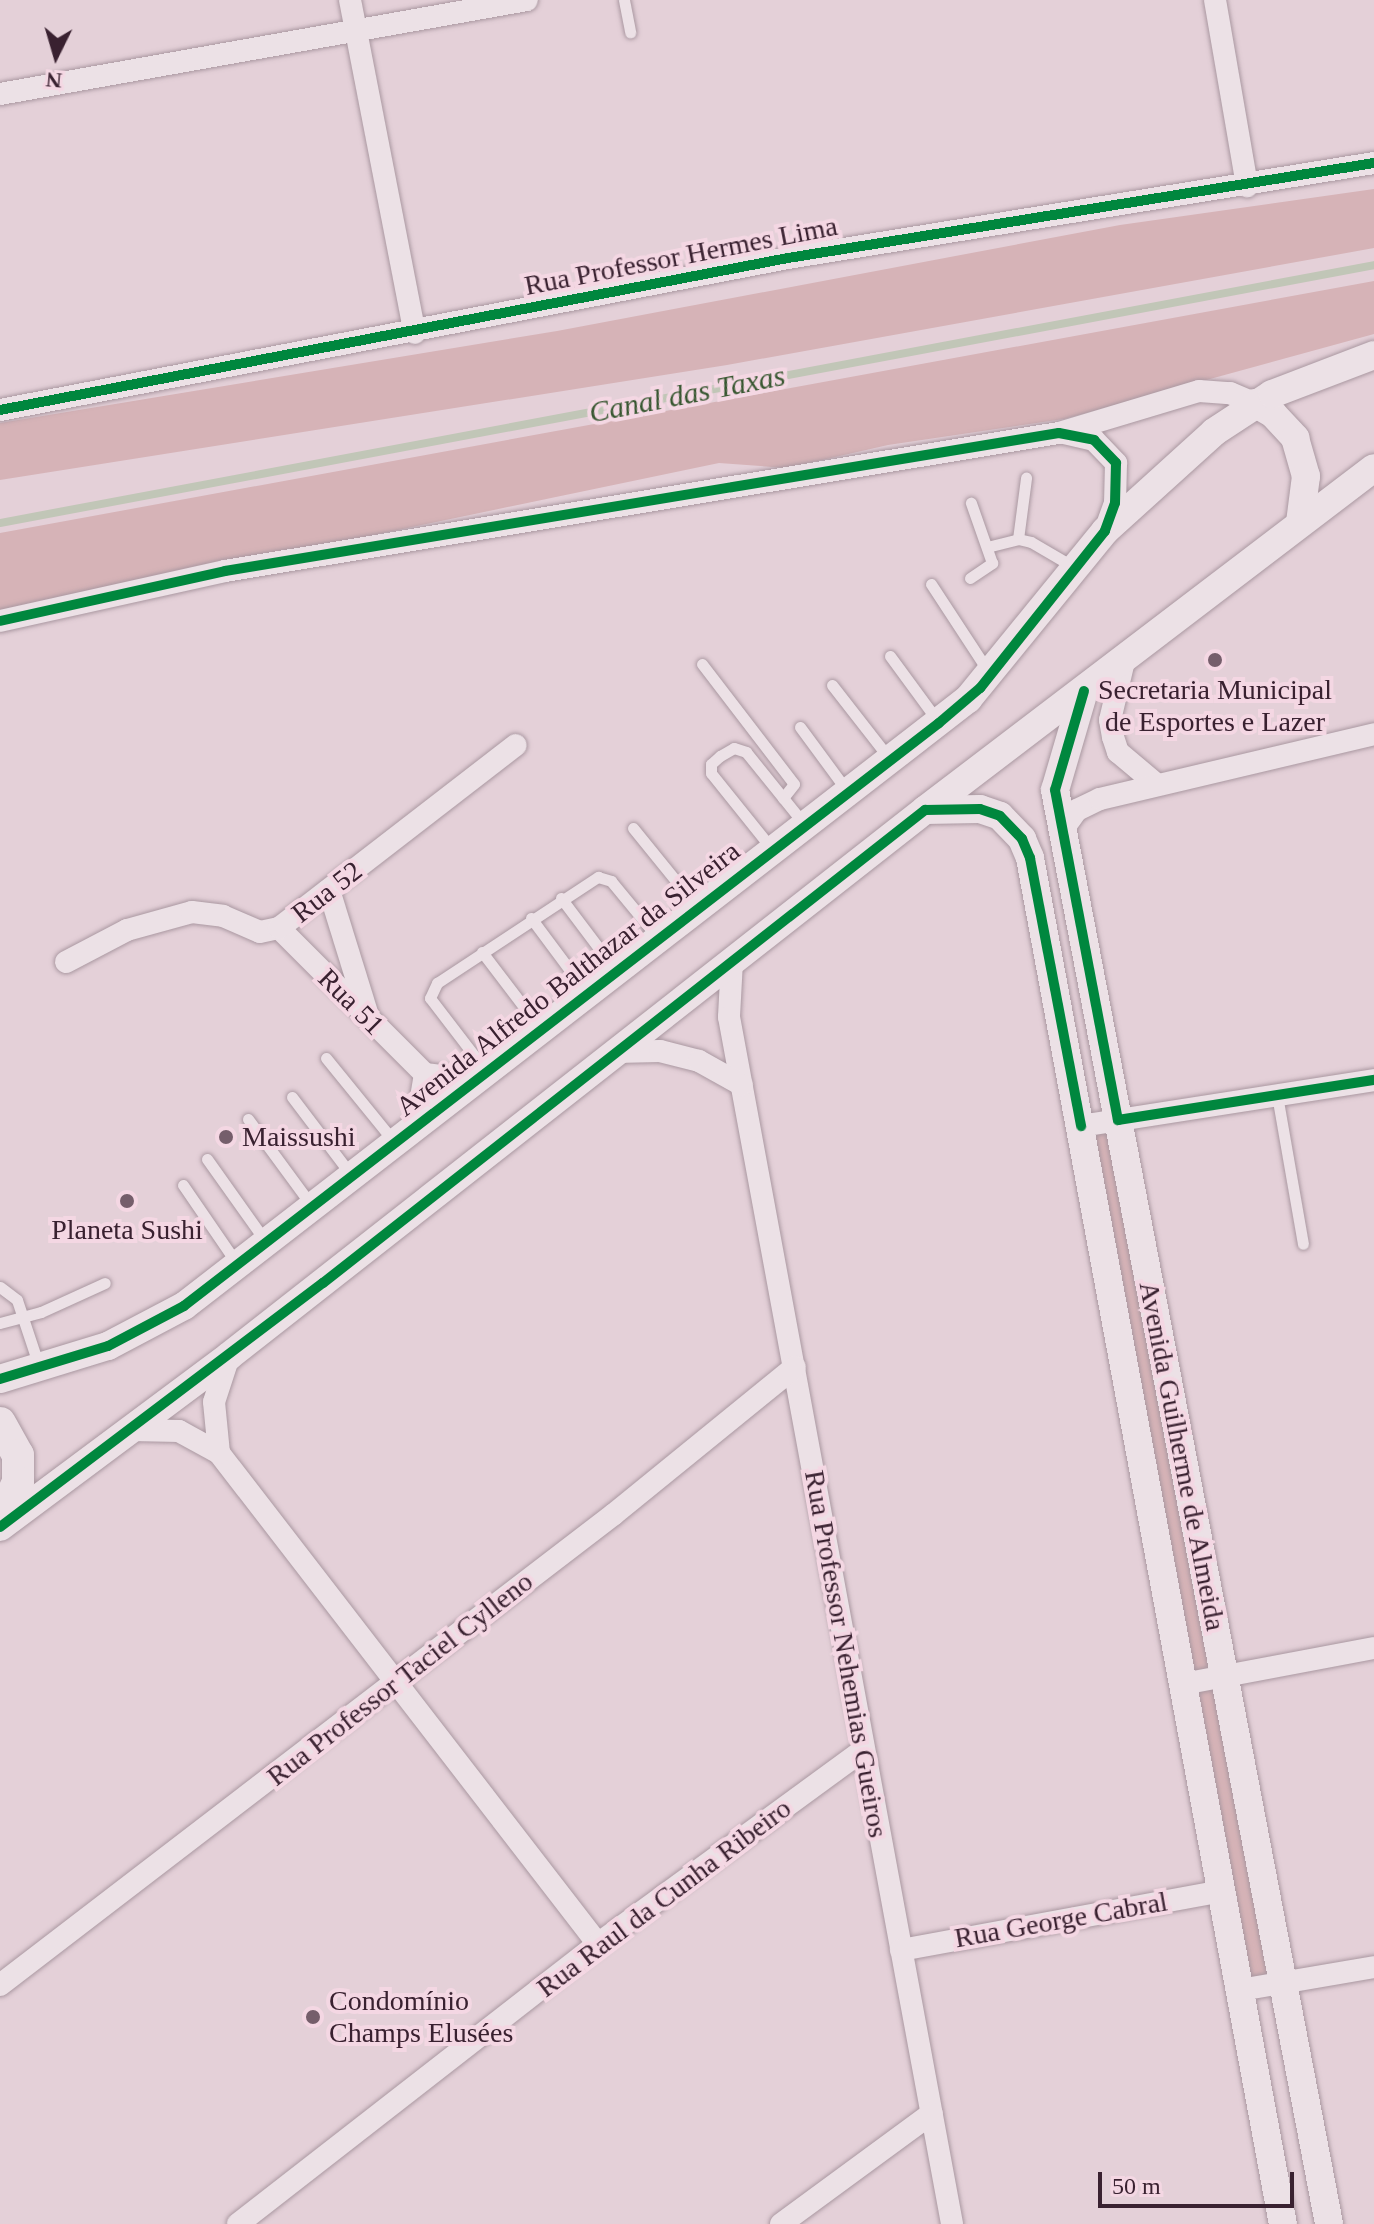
<!DOCTYPE html>
<meta charset="utf-8">
<style>
body{margin:0}
#map{position:relative;width:1374px;height:2224px;overflow:hidden;background:#e4d0d8;font-family:"Times New Roman",serif}
div>[style]{position:absolute}
.green>*{inset:0;background:#d6b3b7}
.stream>*{height:8px;margin:-4px;padding:0 4px;transform-origin:4px;border-radius:4px;background:#c1c6b7}
.roads{filter:drop-shadow(0 0 2px #aa98a1) drop-shadow(0 0 2px #aa98a1)}
.service>*{height:11px;margin:-5.5px;padding:0 5.5px;transform-origin:5.5px;border-radius:5.5px;background:#ece1e6}
.minor>*{height:22px;margin:-11px;padding:0 11px;transform-origin:11px;border-radius:11px;background:#ece1e6}
.tertiary>*{height:28px;margin:-14px;padding:0 14px;transform-origin:14px;border-radius:14px;background:#ece1e6}
.secondary>*{height:32px;margin:-16px;padding:0 16px;transform-origin:16px;border-radius:16px;background:#ece1e6}
.cycleway>*{height:10px;margin:-5px;padding:0 5px;transform-origin:5px;border-radius:5px;background:#00873e}
.dots>*{width:22px;height:22px;translate:-50% -50%;box-sizing:border-box;border:4px solid #f4d7e3;border-radius:50%}
span{translate:-50% -50%;white-space:nowrap;text-align:center;line-height:1.15;-webkit-text-stroke:8px #f4d7e3;paint-order:stroke}
.street-label{font-size:28px;color:#392130}
.poi-label{font-size:28px;color:#392130}
.left{translate:0 -50%;text-align:left}
.water-label{font-size:30px;color:#385731;font-style:italic}
.north{position:absolute;left:16px;top:16px;width:80px;height:80px;-webkit-text-stroke:6px #f4d7e3;paint-order:stroke;rotate:185deg;font-size:22px;font-weight:700;line-height:32px;text-align:center;color:#392130}
.north::after{content:'';display:block;margin:auto;width:28px;height:36px;background:#392130;clip-path:polygon(50% 0,100% 100%,50% 72%,0 100%)}
.scale{position:absolute;left:1098px;top:2172px;width:196px;height:36px;box-sizing:border-box;border:4px solid #392130;border-top:0;padding-left:10px;font-size:24px;line-height:28px;white-space:nowrap;color:#392130;-webkit-text-stroke:6px #f4d7e3;paint-order:stroke}
</style>
<div id="map">
<div class="green">
<div style="clip-path:polygon(1374px 189px,1374px 248px,727px 365px,0 480px,0 423px,557px 331px,1120px 225px)"></div>
<div style="clip-path:polygon(1374px 281px,1374px 334px,1064px 419px,888px 445px,787px 468px,719px 463px,0 613px,0 533px)"></div>
<div style="clip-path:polygon(1118px 1120px,1283px 1983px,1240px 1990px,1081px 1126px)"></div>
</div>
<div class="stream">
<div style="left:0;top:523px;width:1398px;rotate:-10.63deg"></div>
</div>
<div class="roads">
<div class="service">
<div style="left:624px;top:0;width:33px;rotate:79deg"></div>
<div style="left:1018px;top:539px;width:62px;rotate:-82.5deg"></div>
<div style="left:987px;top:547px;width:32px;rotate:-14deg"></div>
<div style="left:1018px;top:539px;width:13px;rotate:13deg"></div>
<div style="left:1031px;top:542px;width:50px;rotate:30.2deg"></div>
<div style="left:970px;top:578px;width:27px;rotate:-34deg"></div>
<div style="left:992px;top:563px;width:64px;rotate:-109.3deg"></div>
<div style="left:931px;top:584px;width:104px;rotate:56.8deg"></div>
<div style="left:890px;top:656px;width:79px;rotate:53.7deg"></div>
<div style="left:702px;top:664px;width:151px;rotate:52.5deg"></div>
<div style="left:794px;top:784px;width:18px;rotate:128deg"></div>
<div style="left:832px;top:685px;width:93px;rotate:52deg"></div>
<div style="left:800px;top:727px;width:81px;rotate:53.6deg"></div>
<div style="left:633px;top:828px;width:103px;rotate:50.9deg"></div>
<div style="left:772px;top:849px;width:97px;rotate:-128.8deg"></div>
<div style="left:711px;top:773px;width:9px;rotate:-90deg"></div>
<div style="left:711px;top:764px;width:12px;rotate:-42deg"></div>
<div style="left:720px;top:756px;width:16px;rotate:-30deg"></div>
<div style="left:734px;top:748px;width:13px;rotate:18deg"></div>
<div style="left:746px;top:752px;width:94px;rotate:51.1deg"></div>
<div style="left:561px;top:898px;width:91px;rotate:53deg"></div>
<div style="left:531px;top:918px;width:94px;rotate:53.3deg"></div>
<div style="left:482px;top:952px;width:96px;rotate:52.7deg"></div>
<div style="left:326px;top:1058px;width:109px;rotate:50.9deg"></div>
<div style="left:486px;top:1071px;width:92px;rotate:-127.5deg"></div>
<div style="left:430px;top:998px;width:17px;rotate:-65deg"></div>
<div style="left:437px;top:983px;width:193px;rotate:-33.4deg"></div>
<div style="left:598px;top:877px;width:14px;rotate:17deg"></div>
<div style="left:611px;top:881px;width:74px;rotate:50.5deg"></div>
<div style="left:1277px;top:1095px;width:151px;rotate:80.1deg"></div>
<div style="left:292px;top:1097px;width:99px;rotate:52.8deg"></div>
<div style="left:248px;top:1119px;width:108px;rotate:53.7deg"></div>
<div style="left:207px;top:1159px;width:102px;rotate:54.6deg"></div>
<div style="left:183px;top:1185px;width:96px;rotate:55.6deg"></div>
<div style="left:0;top:1287px;width:21px;rotate:37deg"></div>
<div style="left:17px;top:1300px;width:70px;rotate:71.6deg"></div>
<div style="left:0;top:1323px;width:42px;rotate:-15deg"></div>
<div style="left:41px;top:1312px;width:70px;rotate:-24.4deg"></div>
</div>
<div class="minor">
<div style="left:350px;top:0;width:339px;rotate:79deg"></div>
<div style="left:1215px;top:0;width:189px;rotate:80.2deg"></div>
<div style="left:0;top:94px;width:535px;rotate:-10.11deg"></div>
<div style="left:0;top:410px;width:803px;rotate:-10.92deg"></div>
<div style="left:788px;top:258px;width:594px;rotate:-9.21deg"></div>
<div style="left:1064px;top:433px;width:31px;rotate:13deg"></div>
<div style="left:1094px;top:440px;width:32px;rotate:46deg"></div>
<div style="left:1116px;top:463px;width:40px;rotate:91.4deg"></div>
<div style="left:1115px;top:503px;width:30px;rotate:110deg"></div>
<div style="left:0;top:621px;width:230px;rotate:-12.5deg"></div>
<div style="left:225px;top:571px;width:845px;rotate:-9.4deg"></div>
<div style="left:1059px;top:433px;width:146px;rotate:-16.7deg"></div>
<div style="left:1199px;top:391px;width:31px;rotate:4deg"></div>
<div style="left:1230px;top:393px;width:26px;rotate:23deg"></div>
<div style="left:1125px;top:657px;width:65px;rotate:103.4deg"></div>
<div style="left:1110px;top:720px;width:17px;rotate:80deg"></div>
<div style="left:1113px;top:737px;width:16px;rotate:72deg"></div>
<div style="left:1118px;top:752px;width:48px;rotate:40deg"></div>
<div style="left:1061px;top:832px;width:27px;rotate:-54deg"></div>
<div style="left:1077px;top:810px;width:25px;rotate:-26deg"></div>
<div style="left:1100px;top:799px;width:282px;rotate:-13.3deg"></div>
<div style="left:329px;top:890px;width:132px;rotate:72.8deg"></div>
<div style="left:279px;top:928px;width:206px;rotate:45deg"></div>
<div style="left:425px;top:1074px;width:49px;rotate:7deg"></div>
<div style="left:732px;top:961px;width:56px;rotate:93.1deg"></div>
<div style="left:729px;top:1017px;width:1227px;rotate:79.53deg"></div>
<div style="left:66px;top:962px;width:69px;rotate:-27.7deg"></div>
<div style="left:127px;top:930px;width:67px;rotate:-15.5deg"></div>
<div style="left:192px;top:912px;width:31px;rotate:7deg"></div>
<div style="left:223px;top:916px;width:40px;rotate:23.4deg"></div>
<div style="left:260px;top:932px;width:19px;rotate:-12deg"></div>
<div style="left:279px;top:928px;width:299px;rotate:-37.7deg"></div>
<div style="left:616px;top:1052px;width:44px;rotate:-1.3deg"></div>
<div style="left:660px;top:1051px;width:40px;rotate:14.4deg"></div>
<div style="left:699px;top:1061px;width:49px;rotate:29.2deg"></div>
<div style="left:1081px;top:1126px;width:297px;rotate:-8.9deg"></div>
<div style="left:416px;top:1127px;width:54px;rotate:-80.4deg"></div>
<div style="left:131px;top:1430px;width:48px;rotate:1.2deg"></div>
<div style="left:179px;top:1431px;width:46px;rotate:28.8deg"></div>
<div style="left:219px;top:1453px;width:620px;rotate:52.34deg"></div>
<div style="left:219px;top:1453px;width:51px;rotate:-95.6deg"></div>
<div style="left:214px;top:1402px;width:48px;rotate:-71.9deg"></div>
<div style="left:1183px;top:1684px;width:194px;rotate:-10.7deg"></div>
<div style="left:901px;top:1950px;width:326px;rotate:-10.4deg"></div>
<div style="left:0;top:1985px;width:774px;rotate:-37.49deg"></div>
<div style="left:614px;top:1514px;width:233px;rotate:-39.1deg"></div>
<div style="left:1240px;top:1990px;width:136px;rotate:-9.7deg"></div>
<div style="left:238px;top:2224px;width:456px;rotate:-37.9deg"></div>
<div style="left:598px;top:1944px;width:328px;rotate:-36.2deg"></div>
<div style="left:781px;top:2224px;width:187px;rotate:-36.3deg"></div>
</div>
<div class="tertiary">
<div style="left:1254px;top:403px;width:22px;rotate:30deg"></div>
<div style="left:1273px;top:414px;width:33px;rotate:47deg"></div>
<div style="left:1295px;top:438px;width:40px;rotate:74deg"></div>
<div style="left:1306px;top:476px;width:47px;rotate:97.3deg"></div>
<div style="left:1084px;top:691px;width:103px;rotate:106.3deg"></div>
<div style="left:1055px;top:790px;width:1460px;rotate:79.18deg"></div>
<div style="left:925px;top:810px;width:55px;rotate:-1deg"></div>
<div style="left:980px;top:809px;width:21px;rotate:19deg"></div>
<div style="left:1000px;top:816px;width:32px;rotate:46deg"></div>
<div style="left:1022px;top:839px;width:21px;rotate:67deg"></div>
<div style="left:1030px;top:858px;width:1389px;rotate:79.51deg"></div>
<div style="left:0;top:1379px;width:113px;rotate:-17deg"></div>
<div style="left:108px;top:1346px;width:86px;rotate:-27.8deg"></div>
<div style="left:184px;top:1306px;width:992px;rotate:-37.75deg"></div>
<div style="left:968px;top:699px;width:217px;rotate:-50.8deg"></div>
<div style="left:1105px;top:531px;width:147px;rotate:-42.2deg"></div>
<div style="left:1214px;top:432px;width:69px;rotate:-33.2deg"></div>
<div style="left:1272px;top:394px;width:109px;rotate:-20.9deg"></div>
<div style="left:0;top:1527px;width:286px;rotate:-36.7deg"></div>
<div style="left:229px;top:1356px;width:885px;rotate:-38.11deg"></div>
<div style="left:925px;top:810px;width:564px;rotate:-37.3deg"></div>
</div>
<div class="secondary">
<div style="left:0;top:1423px;width:37px;rotate:61deg"></div>
<div style="left:18px;top:1455px;width:27px;rotate:90deg"></div>
<div style="left:18px;top:1482px;width:43px;rotate:114.8deg"></div>
</div>
</div>
<div class="cycleway">
<div style="left:0;top:410px;width:803px;rotate:-10.92deg"></div>
<div style="left:788px;top:258px;width:594px;rotate:-9.21deg"></div>
<div style="left:0;top:621px;width:230px;rotate:-12.5deg"></div>
<div style="left:225px;top:571px;width:845px;rotate:-9.4deg"></div>
<div style="left:1059px;top:433px;width:36px;rotate:11deg"></div>
<div style="left:1094px;top:440px;width:32px;rotate:46deg"></div>
<div style="left:1116px;top:463px;width:40px;rotate:91.4deg"></div>
<div style="left:1115px;top:503px;width:30px;rotate:110deg"></div>
<div style="left:1105px;top:531px;width:201px;rotate:128.5deg"></div>
<div style="left:980px;top:688px;width:54px;rotate:139.5deg"></div>
<div style="left:939px;top:723px;width:954px;rotate:142.33deg"></div>
<div style="left:184px;top:1306px;width:86px;rotate:152.2deg"></div>
<div style="left:108px;top:1346px;width:113px;rotate:163deg"></div>
<div style="left:1084px;top:691px;width:103px;rotate:106.3deg"></div>
<div style="left:1055px;top:790px;width:336px;rotate:79.2deg"></div>
<div style="left:1118px;top:1120px;width:259px;rotate:-8.9deg"></div>
<div style="left:0;top:1527px;width:405px;rotate:-37.1deg"></div>
<div style="left:323px;top:1283px;width:766px;rotate:-38.16deg"></div>
<div style="left:925px;top:810px;width:55px;rotate:-1deg"></div>
<div style="left:980px;top:809px;width:21px;rotate:19deg"></div>
<div style="left:1000px;top:816px;width:32px;rotate:46deg"></div>
<div style="left:1022px;top:839px;width:21px;rotate:67deg"></div>
<div style="left:1030px;top:858px;width:273px;rotate:79.2deg"></div>
</div>
<div class="dots">
<div style="left:1215px;top:660px;background:#755e6b"></div>
<div style="left:226px;top:1137px;background:#755e6b"></div>
<div style="left:127px;top:1201px;background:#755e6b"></div>
<div style="left:313px;top:2017px;background:#755e6b"></div>
</div>
<div class="street-label">
<span style="left:681px;top:256px;rotate:-11deg">Rua Professor Hermes Lima</span>
<span style="left:327px;top:892px;rotate:-38deg">Rua 52</span>
<span style="left:568px;top:979px;rotate:-38deg">Avenida Alfredo Balthazar da Silveira</span>
<span style="left:351px;top:1002px;rotate:45deg">Rua 51</span>
<span style="left:1182px;top:1456px;rotate:79deg">Avenida Guilherme de Almeida</span>
<span style="left:846px;top:1654px;rotate:80deg">Rua Professor Nehemias Gueiros</span>
<span style="left:400px;top:1679px;rotate:-38deg">Rua Professor Taciel Cylleno</span>
<span style="left:664px;top:1898px;rotate:-37deg">Rua Raul da Cunha Ribeiro</span>
<span style="left:1061px;top:1920px;rotate:-10deg">Rua George Cabral</span>
</div>
<div class="poi-label">
<span style="left:1215px;top:706px">Secretaria Municipal<br>de Esportes e Lazer</span>
<span class="left" style="left:242px;top:1137px">Maissushi</span>
<span style="left:127px;top:1230px">Planeta Sushi</span>
<span class="left" style="left:329px;top:2017px">Condomínio<br>Champs Elusées</span>
</div>
<div class="water-label">
<span style="left:687px;top:394px;rotate:-11deg">Canal das Taxas</span>
</div>
<div class="north">N</div>
<div class="scale">50 m</div>
</div>
